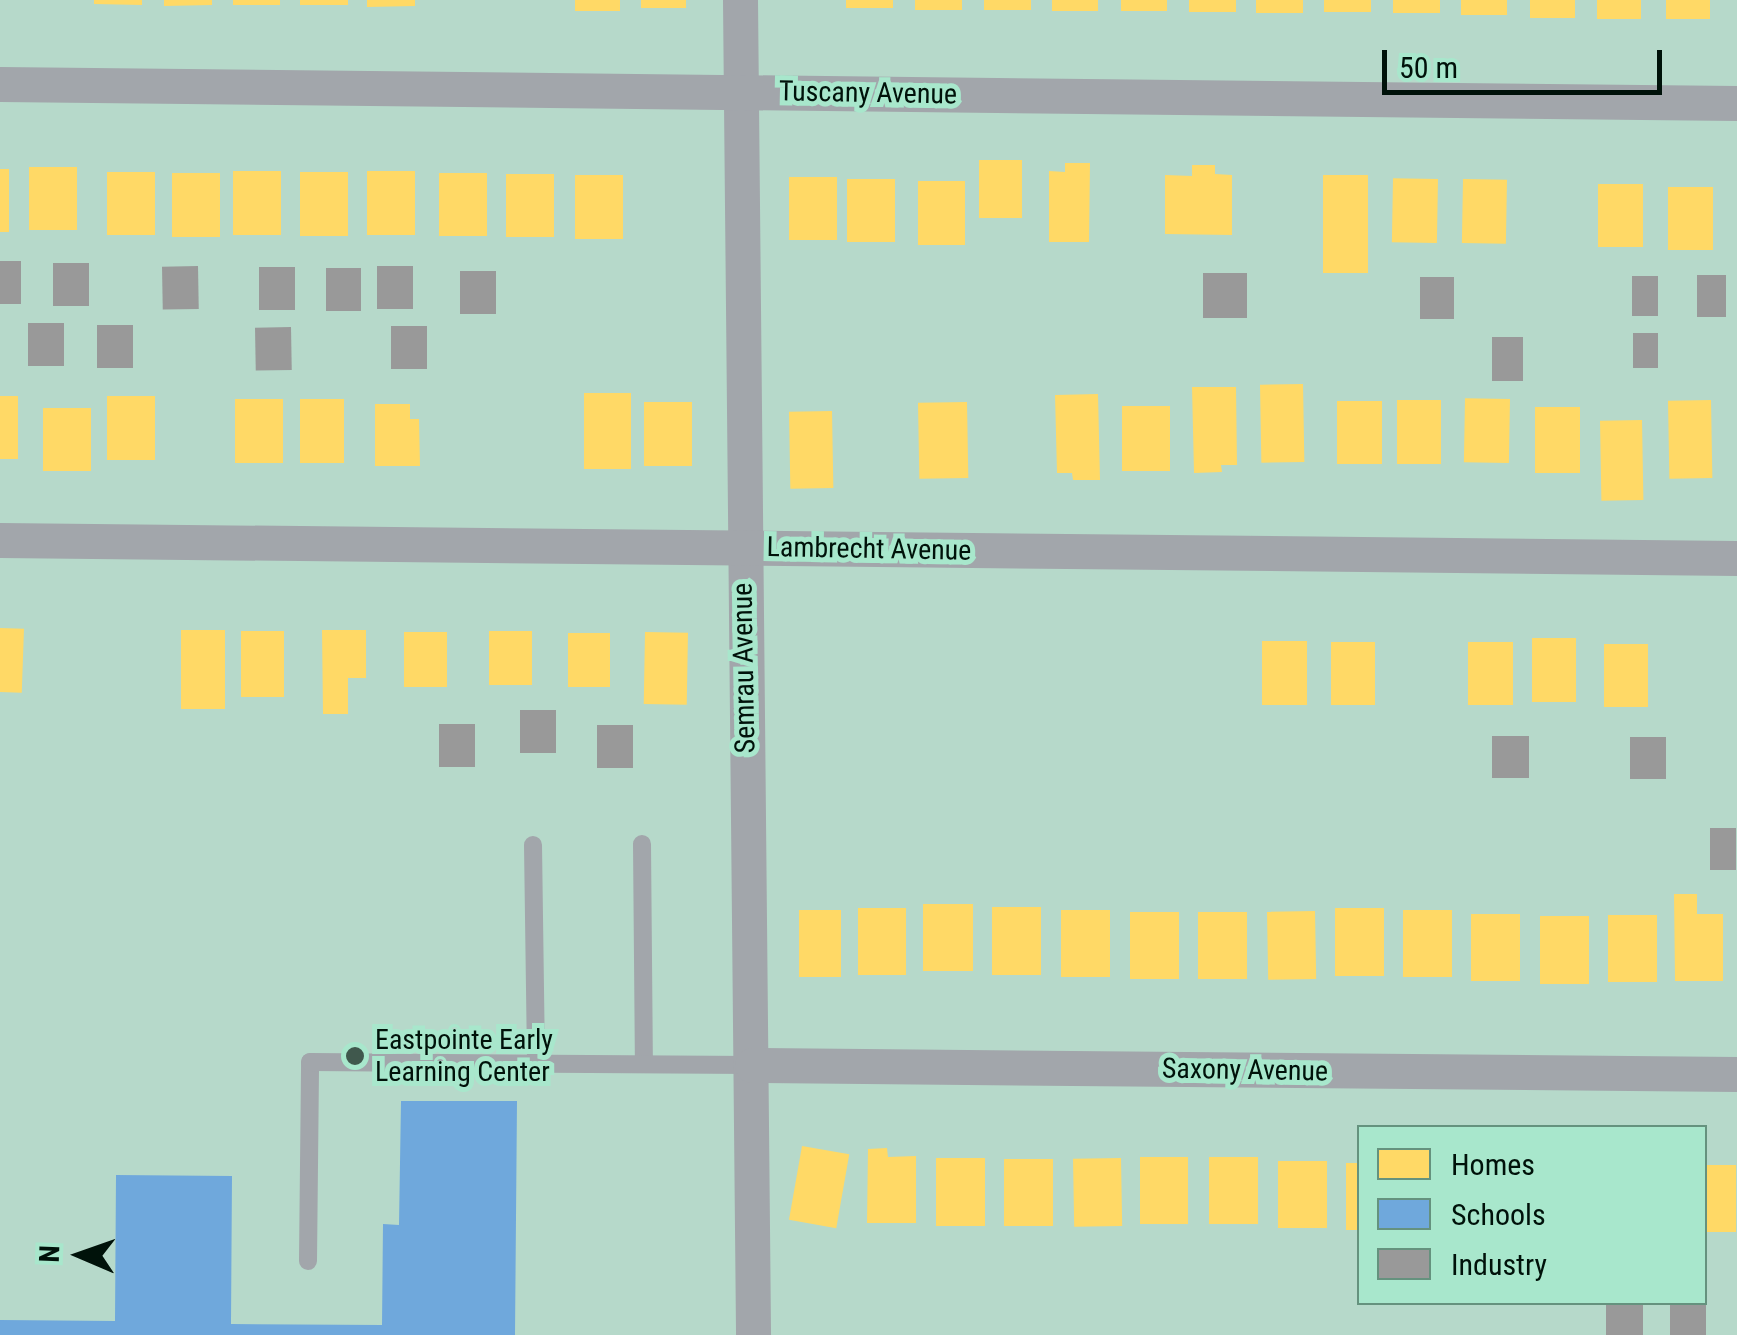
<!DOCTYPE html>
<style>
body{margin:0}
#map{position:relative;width:1737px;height:1335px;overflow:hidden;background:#b6d9ca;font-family:"Roboto Condensed",sans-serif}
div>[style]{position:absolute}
.homes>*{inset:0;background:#ffd966;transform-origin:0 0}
.schools>*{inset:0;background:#6fa8dc}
.industry>*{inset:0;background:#999;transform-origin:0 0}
.lane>*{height:18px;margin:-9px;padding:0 9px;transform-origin:9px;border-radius:9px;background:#a2a6ab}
.street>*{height:35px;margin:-17.5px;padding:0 17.5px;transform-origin:17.5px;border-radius:17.5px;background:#a2a6ab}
.dots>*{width:28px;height:28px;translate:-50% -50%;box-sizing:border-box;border:5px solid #a8e7cc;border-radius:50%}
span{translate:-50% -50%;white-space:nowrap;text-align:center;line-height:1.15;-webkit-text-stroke:10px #a8e7cc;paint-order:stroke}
.street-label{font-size:28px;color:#00120a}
.poi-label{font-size:28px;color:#00120a}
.left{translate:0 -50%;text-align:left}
.legend{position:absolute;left:1357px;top:1125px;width:350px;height:180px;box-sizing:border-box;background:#a8e7cc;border:2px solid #65927e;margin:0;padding:12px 18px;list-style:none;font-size:30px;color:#00120a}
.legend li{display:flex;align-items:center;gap:20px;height:50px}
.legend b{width:50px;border:2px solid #65927e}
.north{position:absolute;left:30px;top:1205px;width:100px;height:100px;-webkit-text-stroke:8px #a8e7cc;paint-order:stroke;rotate:272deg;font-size:28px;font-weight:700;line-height:40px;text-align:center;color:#00120a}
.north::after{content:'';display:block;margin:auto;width:35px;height:45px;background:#00120a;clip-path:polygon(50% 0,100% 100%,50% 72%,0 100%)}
.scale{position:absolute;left:1382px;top:50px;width:280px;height:45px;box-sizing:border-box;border:5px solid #00120a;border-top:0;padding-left:12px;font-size:30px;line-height:35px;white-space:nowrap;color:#00120a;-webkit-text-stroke:8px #a8e7cc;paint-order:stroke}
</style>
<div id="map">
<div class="homes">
<div style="clip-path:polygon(94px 0,142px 0,142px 5px,94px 4px)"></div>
<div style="clip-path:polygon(164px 0,212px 0,212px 5px,164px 6px)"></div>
<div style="left:233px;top:0;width:47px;height:5px"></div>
<div style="left:300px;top:0;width:48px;height:5px"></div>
<div style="clip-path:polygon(367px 0,415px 0,415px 6px,367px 7px)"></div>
<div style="left:575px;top:0;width:45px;height:11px"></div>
<div style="left:641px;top:0;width:45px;height:8px"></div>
<div style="left:846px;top:0;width:47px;height:8px"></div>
<div style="left:915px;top:0;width:47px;height:10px"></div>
<div style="left:984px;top:0;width:47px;height:10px"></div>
<div style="left:1052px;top:0;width:46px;height:11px"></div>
<div style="left:1121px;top:0;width:46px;height:11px"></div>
<div style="left:1189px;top:0;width:47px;height:12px"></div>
<div style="left:1256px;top:0;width:47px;height:13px"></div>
<div style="left:1324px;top:0;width:47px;height:12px"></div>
<div style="left:1393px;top:0;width:47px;height:13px"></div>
<div style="left:1461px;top:0;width:46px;height:15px"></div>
<div style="left:1530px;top:0;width:45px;height:18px"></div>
<div style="left:1597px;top:0;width:44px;height:19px"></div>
<div style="left:1666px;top:0;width:44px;height:19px"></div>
<div style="left:979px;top:160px;width:43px;height:58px"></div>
<div style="clip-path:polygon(1065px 163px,1090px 163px,1089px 242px,1049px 242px,1049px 171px,1065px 172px)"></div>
<div style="clip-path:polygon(1192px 165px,1215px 165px,1215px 174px,1232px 175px,1232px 235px,1165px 234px,1165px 175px,1192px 176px)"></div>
<div style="left:29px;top:167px;width:48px;height:63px"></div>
<div style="left:0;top:169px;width:9px;height:63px"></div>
<div style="left:233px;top:171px;width:48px;height:64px"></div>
<div style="left:367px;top:171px;width:48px;height:64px"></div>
<div style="left:107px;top:172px;width:48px;height:63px"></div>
<div style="left:300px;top:172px;width:48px;height:64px"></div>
<div style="left:220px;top:173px;width:64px;height:48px;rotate:90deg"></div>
<div style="left:439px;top:173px;width:48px;height:63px"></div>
<div style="left:506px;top:174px;width:48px;height:63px"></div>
<div style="left:575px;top:175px;width:48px;height:64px"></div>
<div style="left:1323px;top:175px;width:45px;height:98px"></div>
<div style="left:789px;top:177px;width:48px;height:63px"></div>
<div style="left:847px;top:179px;width:48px;height:63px"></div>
<div style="left:1438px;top:179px;width:64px;height:45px;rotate:91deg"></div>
<div style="left:1463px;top:179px;width:44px;height:64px;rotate:1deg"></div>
<div style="left:918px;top:181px;width:47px;height:64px"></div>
<div style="left:1598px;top:184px;width:45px;height:63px"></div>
<div style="left:1668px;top:187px;width:45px;height:63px"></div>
<div style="left:1303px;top:384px;width:78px;height:43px;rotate:89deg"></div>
<div style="clip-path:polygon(1192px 387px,1236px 387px,1237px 465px,1221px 465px,1222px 472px,1194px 473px)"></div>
<div style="left:584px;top:393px;width:47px;height:76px"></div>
<div style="clip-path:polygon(1098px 394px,1100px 480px,1073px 480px,1072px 473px,1057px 473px,1055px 395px)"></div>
<div style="left:0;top:396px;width:18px;height:63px"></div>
<div style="left:107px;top:396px;width:48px;height:64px"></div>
<div style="left:235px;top:399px;width:48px;height:64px"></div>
<div style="left:300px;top:399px;width:44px;height:64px"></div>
<div style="left:1510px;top:399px;width:64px;height:45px;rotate:91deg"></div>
<div style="left:1397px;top:400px;width:44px;height:64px"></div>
<div style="left:1711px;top:400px;width:78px;height:43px;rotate:89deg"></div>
<div style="left:1337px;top:401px;width:45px;height:63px"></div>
<div style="left:644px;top:402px;width:48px;height:64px"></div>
<div style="left:967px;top:402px;width:76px;height:49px;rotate:89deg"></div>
<div style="clip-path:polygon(375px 404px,410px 404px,410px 419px,419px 419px,420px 466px,375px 466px)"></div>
<div style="left:1170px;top:406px;width:65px;height:48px;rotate:90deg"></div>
<div style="left:1535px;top:407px;width:45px;height:66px"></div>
<div style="left:43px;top:408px;width:48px;height:63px"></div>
<div style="left:832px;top:411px;width:77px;height:43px;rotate:89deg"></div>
<div style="left:1642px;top:420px;width:80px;height:42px;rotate:89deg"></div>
<div style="left:0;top:628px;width:24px;height:64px;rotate:2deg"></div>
<div style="left:181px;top:630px;width:44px;height:79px"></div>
<div style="clip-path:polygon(322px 630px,366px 630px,366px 678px,348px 678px,348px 714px,323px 714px)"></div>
<div style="left:241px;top:631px;width:43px;height:66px"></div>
<div style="left:489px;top:631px;width:43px;height:54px"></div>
<div style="left:404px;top:632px;width:43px;height:55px"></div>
<div style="left:645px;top:632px;width:43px;height:72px;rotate:1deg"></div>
<div style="left:568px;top:633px;width:42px;height:54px"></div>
<div style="left:1532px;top:638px;width:44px;height:64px"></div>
<div style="left:1262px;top:641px;width:45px;height:64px"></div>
<div style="left:1331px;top:642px;width:44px;height:63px"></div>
<div style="left:1468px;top:642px;width:45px;height:63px"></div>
<div style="left:1604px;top:644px;width:44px;height:63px"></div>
<div style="clip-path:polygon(1674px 894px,1697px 894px,1697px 914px,1723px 914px,1723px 981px,1675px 981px)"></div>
<div style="left:923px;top:904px;width:50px;height:67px"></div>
<div style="left:1041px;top:907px;width:68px;height:49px;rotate:90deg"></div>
<div style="left:858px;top:908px;width:48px;height:67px"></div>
<div style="left:1335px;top:908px;width:49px;height:68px"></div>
<div style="left:799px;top:910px;width:42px;height:67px"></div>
<div style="left:1061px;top:910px;width:49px;height:67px"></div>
<div style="left:1452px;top:910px;width:67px;height:49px;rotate:90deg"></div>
<div style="left:1315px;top:911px;width:68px;height:48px;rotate:89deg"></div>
<div style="left:1130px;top:912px;width:49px;height:67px"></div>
<div style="left:1198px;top:912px;width:49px;height:67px"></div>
<div style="left:1520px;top:914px;width:67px;height:49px;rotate:90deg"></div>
<div style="left:1608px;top:915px;width:49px;height:67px"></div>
<div style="left:1589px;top:916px;width:68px;height:49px;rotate:90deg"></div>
<div style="left:802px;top:1146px;width:48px;height:75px;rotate:10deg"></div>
<div style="clip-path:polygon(887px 1148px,888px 1157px,916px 1156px,916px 1223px,867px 1223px,868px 1149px)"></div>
<div style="left:1140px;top:1157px;width:48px;height:67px"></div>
<div style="left:1209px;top:1157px;width:49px;height:67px"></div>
<div style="left:936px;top:1158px;width:49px;height:68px"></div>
<div style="left:1121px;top:1158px;width:68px;height:48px;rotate:89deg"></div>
<div style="left:1004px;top:1159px;width:49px;height:67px"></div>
<div style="left:1278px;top:1161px;width:49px;height:67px"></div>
<div style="left:1346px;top:1163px;width:14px;height:67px"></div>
<div style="left:1704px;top:1165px;width:32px;height:67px"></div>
</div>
<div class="schools">
<div style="clip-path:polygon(401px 1101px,517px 1101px,515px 1335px,0 1335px,0 1320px,115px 1321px,116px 1175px,232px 1176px,231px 1324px,382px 1325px,383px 1224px,399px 1225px)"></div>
</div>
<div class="industry">
<div style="left:21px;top:261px;width:43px;height:21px;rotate:90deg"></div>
<div style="left:53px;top:263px;width:36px;height:43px"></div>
<div style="left:198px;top:266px;width:43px;height:36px;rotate:89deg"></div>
<div style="left:377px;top:266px;width:36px;height:43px"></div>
<div style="left:259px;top:267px;width:36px;height:43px"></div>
<div style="left:326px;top:268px;width:35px;height:43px"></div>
<div style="left:460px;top:271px;width:36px;height:43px"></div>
<div style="left:1203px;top:273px;width:44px;height:45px"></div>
<div style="left:1697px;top:275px;width:29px;height:42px"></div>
<div style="left:1632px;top:276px;width:26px;height:40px"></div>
<div style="left:1420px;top:277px;width:34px;height:42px"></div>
<div style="left:28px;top:323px;width:36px;height:43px"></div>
<div style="left:97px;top:325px;width:36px;height:43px"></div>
<div style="left:391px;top:326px;width:36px;height:43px"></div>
<div style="left:291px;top:327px;width:43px;height:36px;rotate:89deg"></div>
<div style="left:1633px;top:333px;width:25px;height:35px"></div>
<div style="left:1523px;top:337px;width:44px;height:31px;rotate:90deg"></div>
<div style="left:520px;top:710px;width:36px;height:43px"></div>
<div style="left:439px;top:724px;width:36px;height:43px"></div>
<div style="left:597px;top:725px;width:36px;height:43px"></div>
<div style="left:1529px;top:736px;width:42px;height:37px;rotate:90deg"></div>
<div style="left:1630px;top:737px;width:36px;height:42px"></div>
<div style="left:1710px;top:828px;width:26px;height:42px"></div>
<div style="left:1606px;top:1302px;width:37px;height:33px"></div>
<div style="left:1670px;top:1302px;width:36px;height:33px"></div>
</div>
<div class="lane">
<div style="left:642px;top:844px;width:220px;rotate:89.5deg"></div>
<div style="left:533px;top:845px;width:218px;rotate:89.2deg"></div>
<div style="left:308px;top:1261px;width:199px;rotate:-89.4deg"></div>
<div style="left:310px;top:1062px;width:442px;rotate:0.4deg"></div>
</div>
<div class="street">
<div style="left:740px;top:0;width:1335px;rotate:89.44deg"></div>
<div style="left:0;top:84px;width:1737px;rotate:0.63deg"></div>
<div style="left:0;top:540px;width:1737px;rotate:0.59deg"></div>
<div style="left:752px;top:1065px;width:985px;rotate:0.52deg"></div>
</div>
<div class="dots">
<div style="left:355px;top:1056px;background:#40584d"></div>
</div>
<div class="street-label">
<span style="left:868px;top:93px;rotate:1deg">Tuscany Avenue</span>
<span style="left:869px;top:549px;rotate:1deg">Lambrecht Avenue</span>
<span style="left:744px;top:668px;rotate:-91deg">Semrau Avenue</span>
<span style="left:1245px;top:1070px;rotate:1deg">Saxony Avenue</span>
</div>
<div class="poi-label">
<span class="left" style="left:375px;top:1056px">Eastpointe Early<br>Learning Center</span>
</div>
<ul class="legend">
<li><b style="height:28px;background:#ffd966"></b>Homes</li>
<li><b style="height:28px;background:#6fa8dc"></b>Schools</li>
<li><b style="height:28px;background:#999"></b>Industry</li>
</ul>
<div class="north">N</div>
<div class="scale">50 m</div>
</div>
